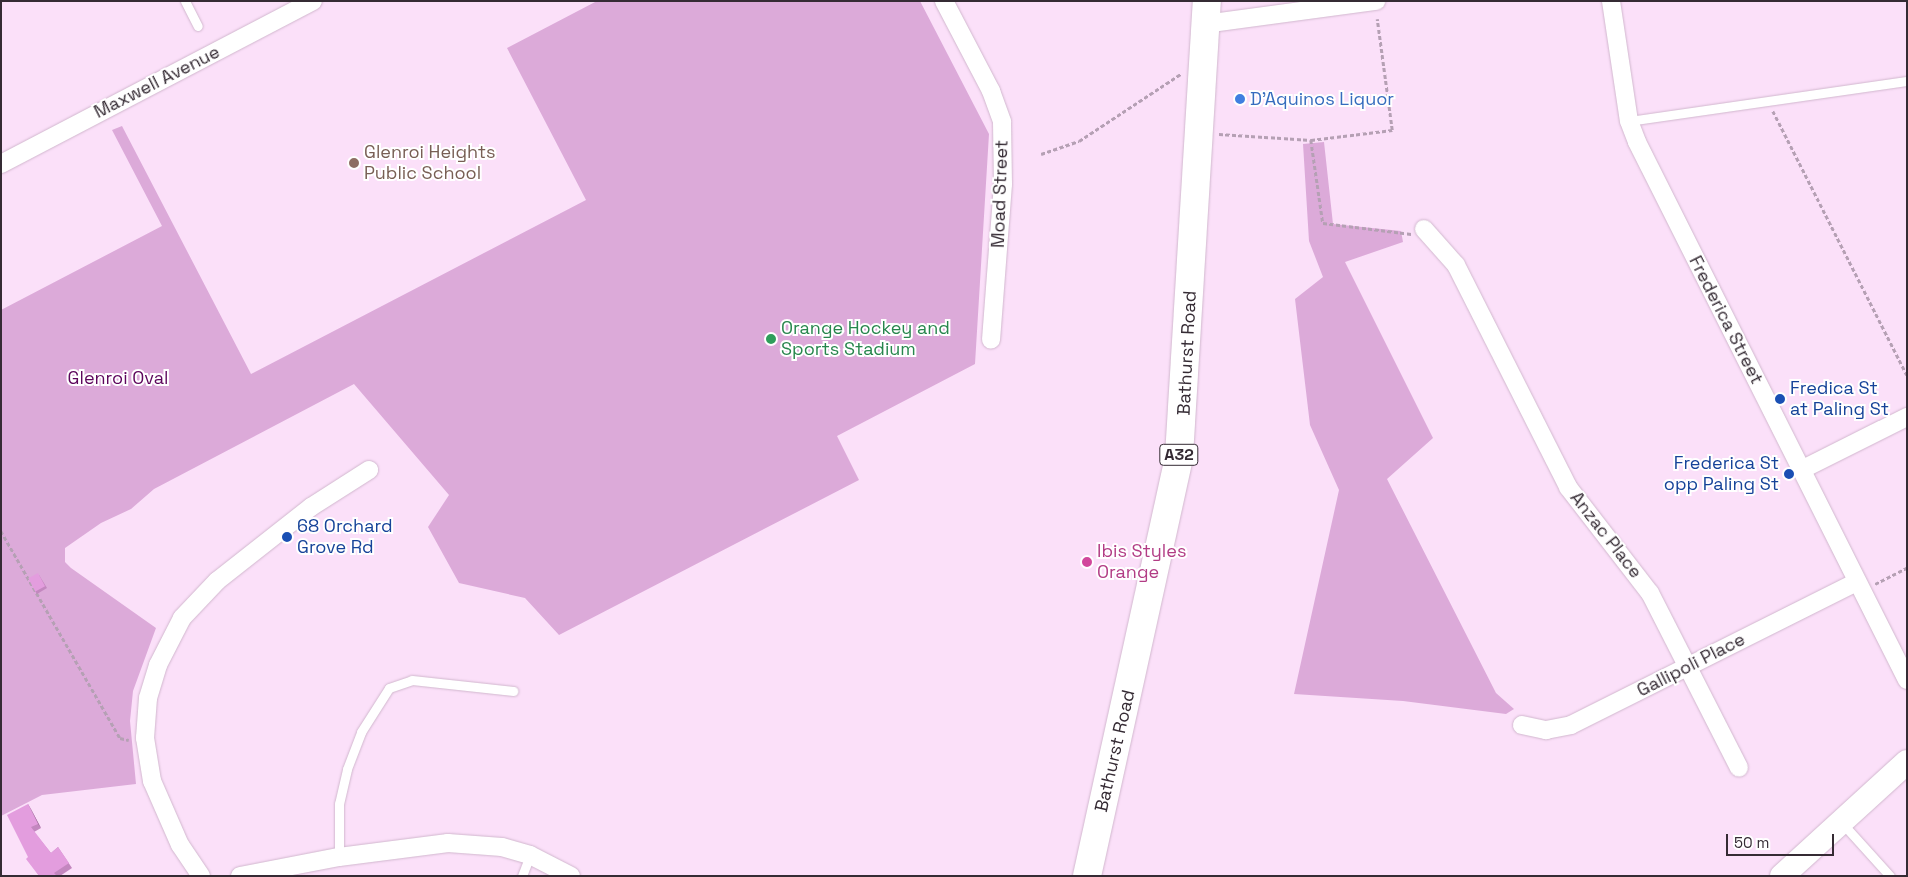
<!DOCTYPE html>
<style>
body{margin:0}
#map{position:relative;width:1908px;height:877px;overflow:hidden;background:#fbe0f9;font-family:"Space Grotesk",sans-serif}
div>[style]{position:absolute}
.green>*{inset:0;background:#dcaad9}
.path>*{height:2.5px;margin-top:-1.25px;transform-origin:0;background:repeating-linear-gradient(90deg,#b5a0b4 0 4px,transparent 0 6.5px)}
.roads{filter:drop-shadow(0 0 1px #d1b7ce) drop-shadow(0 0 1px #d1b7ce)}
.lane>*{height:9px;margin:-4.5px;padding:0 4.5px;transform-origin:4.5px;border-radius:4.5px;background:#fff}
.street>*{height:18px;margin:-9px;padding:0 9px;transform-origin:9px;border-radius:9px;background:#fff}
.secondary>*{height:24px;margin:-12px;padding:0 12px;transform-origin:12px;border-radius:12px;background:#fff}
.highway>*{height:28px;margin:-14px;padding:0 14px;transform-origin:14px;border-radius:14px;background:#fff}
.wall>*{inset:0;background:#c387bf}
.shaded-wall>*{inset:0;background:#9f6e9b}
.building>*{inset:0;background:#e39dde;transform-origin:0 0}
.dots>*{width:14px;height:14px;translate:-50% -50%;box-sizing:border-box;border:2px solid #fff;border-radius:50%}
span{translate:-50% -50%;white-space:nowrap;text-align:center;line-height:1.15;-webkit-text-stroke:4px #fff;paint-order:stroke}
.shield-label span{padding:1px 4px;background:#fff;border:1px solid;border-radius:4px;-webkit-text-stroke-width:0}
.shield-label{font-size:16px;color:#352b34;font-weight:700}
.street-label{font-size:18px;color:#352b34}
.shop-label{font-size:18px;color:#366cbe}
.left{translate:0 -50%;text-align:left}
.education-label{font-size:18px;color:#785e54}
.leisure-label{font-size:18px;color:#27864d}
.park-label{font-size:18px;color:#5d065c}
.transit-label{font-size:18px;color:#164399}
.right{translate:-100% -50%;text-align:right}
.hotel-label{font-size:18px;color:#b23c85}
.frame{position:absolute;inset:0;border:2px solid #352b34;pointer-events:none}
.scale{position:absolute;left:1726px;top:834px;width:108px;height:22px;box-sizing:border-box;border:2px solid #352b34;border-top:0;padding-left:6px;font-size:15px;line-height:18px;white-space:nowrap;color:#352b34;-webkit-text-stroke:4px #fff;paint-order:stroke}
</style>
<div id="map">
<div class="green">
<div style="clip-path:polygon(597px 1px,920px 1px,989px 134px,975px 364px,837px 436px,859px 480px,559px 635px,525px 598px,459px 583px,428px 527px,449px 495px,354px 384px,154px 489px,131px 509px,101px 523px,65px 548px,65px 562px,71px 568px,156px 628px,133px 691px,130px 721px,136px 784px,42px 795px,1px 816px,1px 310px,162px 226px,112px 130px,122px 126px,251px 374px,586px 200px,507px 48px)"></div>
<div style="clip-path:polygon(1324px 142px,1333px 224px,1401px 231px,1403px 242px,1345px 262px,1433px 438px,1387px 479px,1496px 693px,1514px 709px,1506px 714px,1403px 701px,1294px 694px,1339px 490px,1310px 425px,1295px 299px,1323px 277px,1309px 241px,1303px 144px)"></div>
</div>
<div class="path">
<div style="left:1773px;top:111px;width:296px;rotate:63.1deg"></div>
<div style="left:1219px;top:134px;width:92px;rotate:3.7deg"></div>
<div style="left:1311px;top:140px;width:82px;rotate:-7deg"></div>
<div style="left:1392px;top:130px;width:112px;rotate:-97.7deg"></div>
<div style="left:1311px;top:140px;width:84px;rotate:81.8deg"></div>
<div style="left:1323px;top:223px;width:89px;rotate:7.1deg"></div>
<div style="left:1041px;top:154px;width:40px;rotate:-18.9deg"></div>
<div style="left:1079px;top:141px;width:123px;rotate:-33.4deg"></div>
<div style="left:1px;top:531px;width:239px;rotate:60.1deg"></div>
<div style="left:120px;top:738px;width:9px;rotate:13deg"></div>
<div style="left:1875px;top:584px;width:36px;rotate:-27deg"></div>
</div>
<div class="roads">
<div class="lane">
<div style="left:185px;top:1px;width:28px;rotate:63deg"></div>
<div style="left:1629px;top:121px;width:281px;rotate:-8.2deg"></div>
<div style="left:1843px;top:824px;width:70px;rotate:47.9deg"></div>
<div style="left:339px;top:857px;width:53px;rotate:-90deg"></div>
<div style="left:339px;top:804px;width:36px;rotate:-77deg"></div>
<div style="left:347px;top:769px;width:40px;rotate:-69deg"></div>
<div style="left:361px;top:732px;width:52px;rotate:-57.5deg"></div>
<div style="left:389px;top:688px;width:24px;rotate:-19deg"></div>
<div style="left:412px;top:680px;width:102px;rotate:6.2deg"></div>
<div style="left:522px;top:876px;width:22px;rotate:-69deg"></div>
</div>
<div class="street">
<div style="left:944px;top:1px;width:102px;rotate:62.4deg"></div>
<div style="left:991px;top:91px;width:33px;rotate:70deg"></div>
<div style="left:1002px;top:122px;width:62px;rotate:89.1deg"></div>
<div style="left:1003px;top:184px;width:156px;rotate:94.4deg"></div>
<div style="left:1611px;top:1px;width:121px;rotate:81.5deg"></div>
<div style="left:1629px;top:121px;width:22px;rotate:69deg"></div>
<div style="left:1637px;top:142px;width:602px;rotate:63.35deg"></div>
<div style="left:1205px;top:24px;width:173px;rotate:-7.7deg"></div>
<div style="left:1px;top:164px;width:352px;rotate:-27.6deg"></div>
<div style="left:1424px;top:229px;width:48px;rotate:48.4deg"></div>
<div style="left:1456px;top:265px;width:249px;rotate:63.2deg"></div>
<div style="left:1568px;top:487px;width:134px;rotate:52.3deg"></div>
<div style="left:1650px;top:593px;width:196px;rotate:63deg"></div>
<div style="left:1801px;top:470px;width:119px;rotate:-26.6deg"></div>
<div style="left:1522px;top:725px;width:25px;rotate:12deg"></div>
<div style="left:1546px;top:730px;width:25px;rotate:-11deg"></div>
<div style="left:1571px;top:725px;width:320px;rotate:-26.6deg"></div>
<div style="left:201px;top:876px;width:37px;rotate:-124deg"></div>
<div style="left:180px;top:845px;width:70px;rotate:-113.6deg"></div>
<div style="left:152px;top:781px;width:44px;rotate:-99.2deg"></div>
<div style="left:145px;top:738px;width:40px;rotate:-85.7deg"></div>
<div style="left:148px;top:698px;width:34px;rotate:-73deg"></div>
<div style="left:158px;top:665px;width:53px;rotate:-62.9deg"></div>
<div style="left:182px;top:618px;width:51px;rotate:-46.6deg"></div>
<div style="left:217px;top:581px;width:120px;rotate:-38.2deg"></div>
<div style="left:311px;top:507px;width:69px;rotate:-32.5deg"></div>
<div style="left:240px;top:876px;width:101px;rotate:-10.9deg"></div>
<div style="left:339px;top:857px;width:110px;rotate:-7.3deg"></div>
<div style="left:448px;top:843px;width:54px;rotate:4.2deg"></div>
<div style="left:502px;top:847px;width:29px;rotate:16deg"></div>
<div style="left:530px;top:855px;width:46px;rotate:27.1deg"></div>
</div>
<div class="secondary">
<div style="left:1782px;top:876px;width:169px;rotate:-42.4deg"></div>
</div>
<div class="highway">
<div style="left:1087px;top:876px;width:430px;rotate:-77.6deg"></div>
<div style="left:1179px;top:456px;width:456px;rotate:-86.5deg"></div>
</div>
</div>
<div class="wall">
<div style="clip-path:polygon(39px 575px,47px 588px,37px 594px,35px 591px)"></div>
<div style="clip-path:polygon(28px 804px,41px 828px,34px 832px,51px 853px,58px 847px,72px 868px,60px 876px,39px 876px,28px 857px)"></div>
</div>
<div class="shaded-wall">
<div style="clip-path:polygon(28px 804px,31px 809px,41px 828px,38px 824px)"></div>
</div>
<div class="building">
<div style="left:38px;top:573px;width:15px;height:11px;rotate:62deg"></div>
<div style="clip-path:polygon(28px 804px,38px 824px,31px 827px,51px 853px,58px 847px,69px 863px,54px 873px,57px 876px,39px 876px,26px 859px,28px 857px,7px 815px)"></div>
</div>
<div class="dots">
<div style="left:1240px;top:99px;background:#3f7fe0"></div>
<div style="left:354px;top:163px;background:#8d6e63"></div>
<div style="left:771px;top:339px;background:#2e9e5b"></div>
<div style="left:1780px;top:399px;background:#1a4fb4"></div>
<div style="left:1789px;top:474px;background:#1a4fb4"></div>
<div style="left:287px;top:537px;background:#1a4fb4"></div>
<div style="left:1087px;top:562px;background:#d1479c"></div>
</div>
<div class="shield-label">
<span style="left:1179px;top:455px">A32</span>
</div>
<div class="street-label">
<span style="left:157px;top:82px;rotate:-27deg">Maxwell Avenue</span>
<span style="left:1000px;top:194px;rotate:-88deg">Moad Street</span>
<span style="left:1726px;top:320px;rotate:63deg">Frederica Street</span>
<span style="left:1187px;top:353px;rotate:-87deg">Bathurst Road</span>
<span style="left:1606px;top:535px;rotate:52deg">Anzac Place</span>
<span style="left:1691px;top:665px;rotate:-27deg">Gallipoli Place</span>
<span style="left:1115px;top:751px;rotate:-77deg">Bathurst Road</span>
</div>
<div class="shop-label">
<span class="left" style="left:1250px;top:99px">D'Aquinos Liquor</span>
</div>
<div class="education-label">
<span class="left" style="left:364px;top:163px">Glenroi Heights<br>Public School</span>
</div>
<div class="leisure-label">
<span class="left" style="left:781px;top:339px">Orange Hockey and<br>Sports Stadium</span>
</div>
<div class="park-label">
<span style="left:118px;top:378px">Glenroi Oval</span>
</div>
<div class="transit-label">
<span class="left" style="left:1790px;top:399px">Fredica St<br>at Paling St</span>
<span class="right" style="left:1779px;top:474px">Frederica St<br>opp Paling St</span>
<span class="left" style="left:297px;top:537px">68 Orchard<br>Grove Rd</span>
</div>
<div class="hotel-label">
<span class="left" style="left:1097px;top:562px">Ibis Styles<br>Orange</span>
</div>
<div class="frame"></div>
<div class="scale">50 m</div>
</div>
